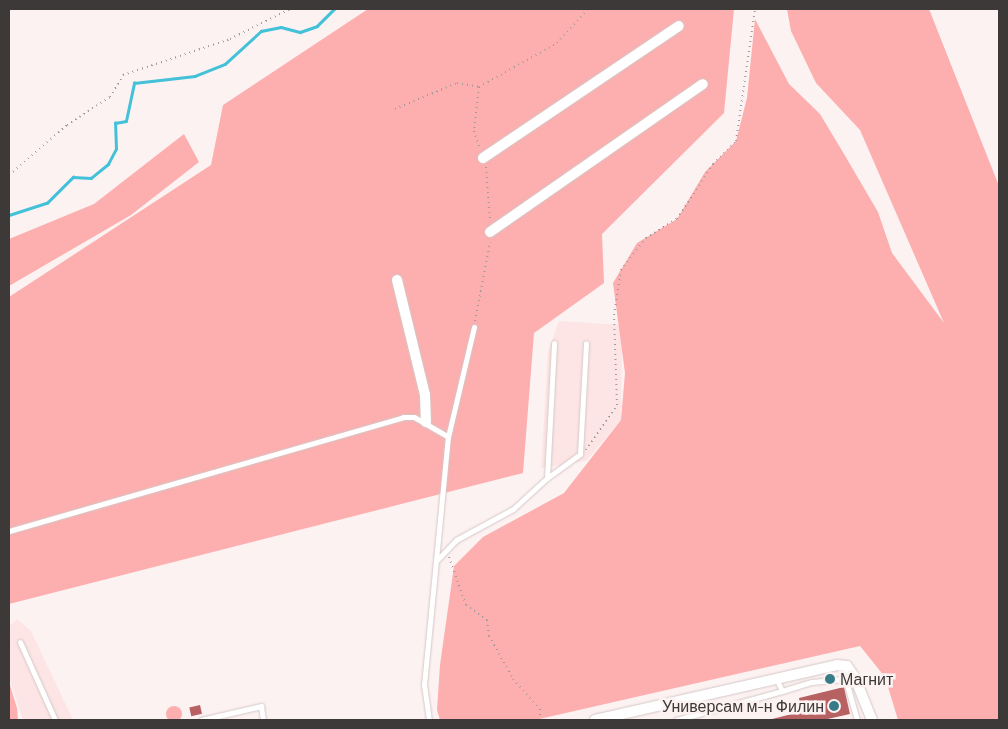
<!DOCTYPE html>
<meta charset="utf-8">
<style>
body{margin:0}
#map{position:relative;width:1008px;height:729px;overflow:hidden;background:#fdf2f2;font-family:Barlow,sans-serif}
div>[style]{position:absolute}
.built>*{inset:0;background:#fce5e4}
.green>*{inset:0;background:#fdaeae}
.round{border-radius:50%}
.stream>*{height:2.5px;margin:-1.25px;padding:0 1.25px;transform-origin:1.25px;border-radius:1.25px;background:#42c1d8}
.building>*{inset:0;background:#b86163;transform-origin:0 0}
.path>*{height:2px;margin-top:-1px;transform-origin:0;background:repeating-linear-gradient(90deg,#a29a9a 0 1px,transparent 0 5px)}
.roads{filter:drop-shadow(0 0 1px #d5c7c7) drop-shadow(0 0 1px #d5c7c7)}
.service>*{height:5px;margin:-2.5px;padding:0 2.5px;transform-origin:2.5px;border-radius:2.5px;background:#fff}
.minor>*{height:10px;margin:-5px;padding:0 5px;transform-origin:5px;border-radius:5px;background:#fff}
.dots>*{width:14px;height:14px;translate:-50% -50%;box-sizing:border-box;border:2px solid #fdf2f2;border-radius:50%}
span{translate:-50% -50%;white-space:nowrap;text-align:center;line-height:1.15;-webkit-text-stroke:5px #fdf2f2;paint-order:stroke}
.poi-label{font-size:16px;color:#3e3939}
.left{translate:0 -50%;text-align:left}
.right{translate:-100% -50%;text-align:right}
.frame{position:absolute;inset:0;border:10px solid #3e3939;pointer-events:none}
</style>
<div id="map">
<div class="built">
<div style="clip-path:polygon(559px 321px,622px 325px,621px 420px,586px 461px,541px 468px,548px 352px)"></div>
<div style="clip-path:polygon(17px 619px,31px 631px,73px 720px,23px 720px,9px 677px,9px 626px)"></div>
</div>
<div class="green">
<div style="clip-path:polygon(368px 9px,734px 9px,724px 113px,602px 234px,604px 283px,534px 333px,523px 473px,9px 604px,9px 297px,211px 165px,223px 105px)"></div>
<div style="clip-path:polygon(787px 9px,929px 9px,999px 186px,999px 720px,898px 720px,885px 677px,860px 646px,535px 720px,440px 720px,437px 710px,440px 665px,454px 566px,483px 537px,564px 493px,621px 420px,625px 373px,613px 283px,637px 243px,677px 219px,705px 172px,736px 141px,747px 98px,755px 19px,789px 84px,820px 114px,844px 154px,878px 212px,892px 253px,944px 323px,860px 130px,816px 83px,791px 31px)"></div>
<div style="clip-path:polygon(184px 134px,199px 162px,131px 215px,9px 286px,9px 239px,94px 204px)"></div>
<div style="clip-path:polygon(9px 682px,17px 708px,18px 720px,9px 720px)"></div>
<div class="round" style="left:166px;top:706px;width:16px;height:16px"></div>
</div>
<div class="stream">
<div style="left:9px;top:215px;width:40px;rotate:-18deg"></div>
<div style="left:47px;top:203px;width:37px;rotate:-45deg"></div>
<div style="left:73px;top:177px;width:18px;rotate:3deg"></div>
<div style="left:91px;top:178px;width:22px;rotate:-39deg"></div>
<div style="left:108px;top:164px;width:17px;rotate:-62deg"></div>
<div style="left:116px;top:149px;width:26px;rotate:-92deg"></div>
<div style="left:115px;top:123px;width:11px;rotate:-10deg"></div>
<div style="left:126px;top:121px;width:39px;rotate:-78deg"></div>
<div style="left:134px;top:83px;width:61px;rotate:-6.5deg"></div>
<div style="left:195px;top:76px;width:32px;rotate:-22deg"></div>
<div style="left:225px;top:64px;width:49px;rotate:-42.5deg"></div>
<div style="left:261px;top:31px;width:20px;rotate:-11deg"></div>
<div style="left:281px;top:27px;width:20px;rotate:15deg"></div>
<div style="left:300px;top:32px;width:18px;rotate:-19deg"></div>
<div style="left:317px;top:26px;width:24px;rotate:-45deg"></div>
</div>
<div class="building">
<div style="clip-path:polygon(844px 687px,850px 714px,823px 720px,768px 720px,792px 714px,790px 707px,800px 704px,799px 698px)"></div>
<div style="left:200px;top:705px;width:9px;height:11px;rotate:77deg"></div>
</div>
<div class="path">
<div style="left:479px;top:87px;width:90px;rotate:-29.4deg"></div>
<div style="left:557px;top:43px;width:46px;rotate:-47.6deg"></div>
<div style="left:395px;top:109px;width:67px;rotate:-22.8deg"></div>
<div style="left:457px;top:83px;width:22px;rotate:10deg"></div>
<div style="left:479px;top:87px;width:44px;rotate:96.5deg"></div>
<div style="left:474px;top:131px;width:19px;rotate:72deg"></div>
<div style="left:486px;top:167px;width:53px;rotate:85.7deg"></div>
<div style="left:9px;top:175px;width:77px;rotate:-40.8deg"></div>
<div style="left:67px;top:125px;width:51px;rotate:-33.1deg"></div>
<div style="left:110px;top:97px;width:26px;rotate:-59deg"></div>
<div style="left:123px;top:75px;width:113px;rotate:-18.6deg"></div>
<div style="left:230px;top:39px;width:67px;rotate:-26.6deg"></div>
<div style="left:475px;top:321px;width:80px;rotate:-79.2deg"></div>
<div style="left:586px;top:450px;width:55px;rotate:-55.4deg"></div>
<div style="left:617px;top:405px;width:90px;rotate:-91.9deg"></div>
<div style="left:614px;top:315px;width:46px;rotate:-81.2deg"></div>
<div style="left:621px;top:270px;width:41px;rotate:-52deg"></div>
<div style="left:646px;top:238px;width:36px;rotate:-32deg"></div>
<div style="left:677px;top:219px;width:66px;rotate:-56.8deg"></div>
<div style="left:713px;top:164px;width:33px;rotate:-45deg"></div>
<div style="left:736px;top:141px;width:133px;rotate:-81.8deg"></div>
<div style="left:449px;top:557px;width:51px;rotate:70.5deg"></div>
<div style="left:466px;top:605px;width:26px;rotate:36deg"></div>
<div style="left:487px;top:620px;width:16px;rotate:83deg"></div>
<div style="left:489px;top:636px;width:49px;rotate:60.8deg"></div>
<div style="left:513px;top:679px;width:40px;rotate:48deg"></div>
<div style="left:540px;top:709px;width:11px;rotate:90deg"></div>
</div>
<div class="roads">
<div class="service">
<div style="left:547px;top:478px;width:41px;rotate:-36deg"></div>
<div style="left:580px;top:454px;width:111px;rotate:-86.9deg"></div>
<div style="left:9px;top:531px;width:410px;rotate:-16.1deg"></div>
<div style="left:403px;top:417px;width:11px"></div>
<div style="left:414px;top:417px;width:39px;rotate:30deg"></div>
<div style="left:437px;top:560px;width:28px;rotate:-46deg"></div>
<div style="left:456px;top:540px;width:65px;rotate:-28.5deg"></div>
<div style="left:513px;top:509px;width:46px;rotate:-42.4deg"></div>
<div style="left:547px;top:478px;width:135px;rotate:-87deg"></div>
<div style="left:20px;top:642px;width:85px;rotate:65.8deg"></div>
<div style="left:776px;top:678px;width:14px;rotate:65deg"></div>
<div style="left:782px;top:691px;width:31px;rotate:-17deg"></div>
<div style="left:812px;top:682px;width:43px;rotate:-5.3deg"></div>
<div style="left:846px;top:681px;width:41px;rotate:74.2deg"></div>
<div style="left:201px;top:720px;width:62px;rotate:-13.1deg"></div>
<div style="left:261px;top:706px;width:14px;rotate:82deg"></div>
<div style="left:429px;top:720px;width:35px;rotate:-98deg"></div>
<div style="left:424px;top:685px;width:249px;rotate:-84.5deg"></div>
<div style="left:448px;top:437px;width:113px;rotate:-76.7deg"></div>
<div style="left:676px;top:720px;width:110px;rotate:-15.3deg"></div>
</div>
<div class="minor">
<div style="left:483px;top:158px;width:236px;rotate:-34deg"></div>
<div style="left:490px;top:232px;width:259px;rotate:-34.8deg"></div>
<div style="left:397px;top:280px;width:118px;rotate:76.3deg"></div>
<div style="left:425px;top:395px;width:27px;rotate:88deg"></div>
<div style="left:595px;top:720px;width:248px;rotate:-12.8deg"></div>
<div style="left:837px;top:665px;width:10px;rotate:6deg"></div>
<div style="left:847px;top:666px;width:14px;rotate:56deg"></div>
<div style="left:855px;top:678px;width:45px;rotate:68deg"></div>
</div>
</div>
<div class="dots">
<div style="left:830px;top:679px;background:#367b88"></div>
<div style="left:834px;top:706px;background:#367b88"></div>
</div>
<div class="poi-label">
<span class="left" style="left:840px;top:679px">Магнит</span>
<span class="right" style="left:824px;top:706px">Универсам м-н Филин</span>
</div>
<div class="frame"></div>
</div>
